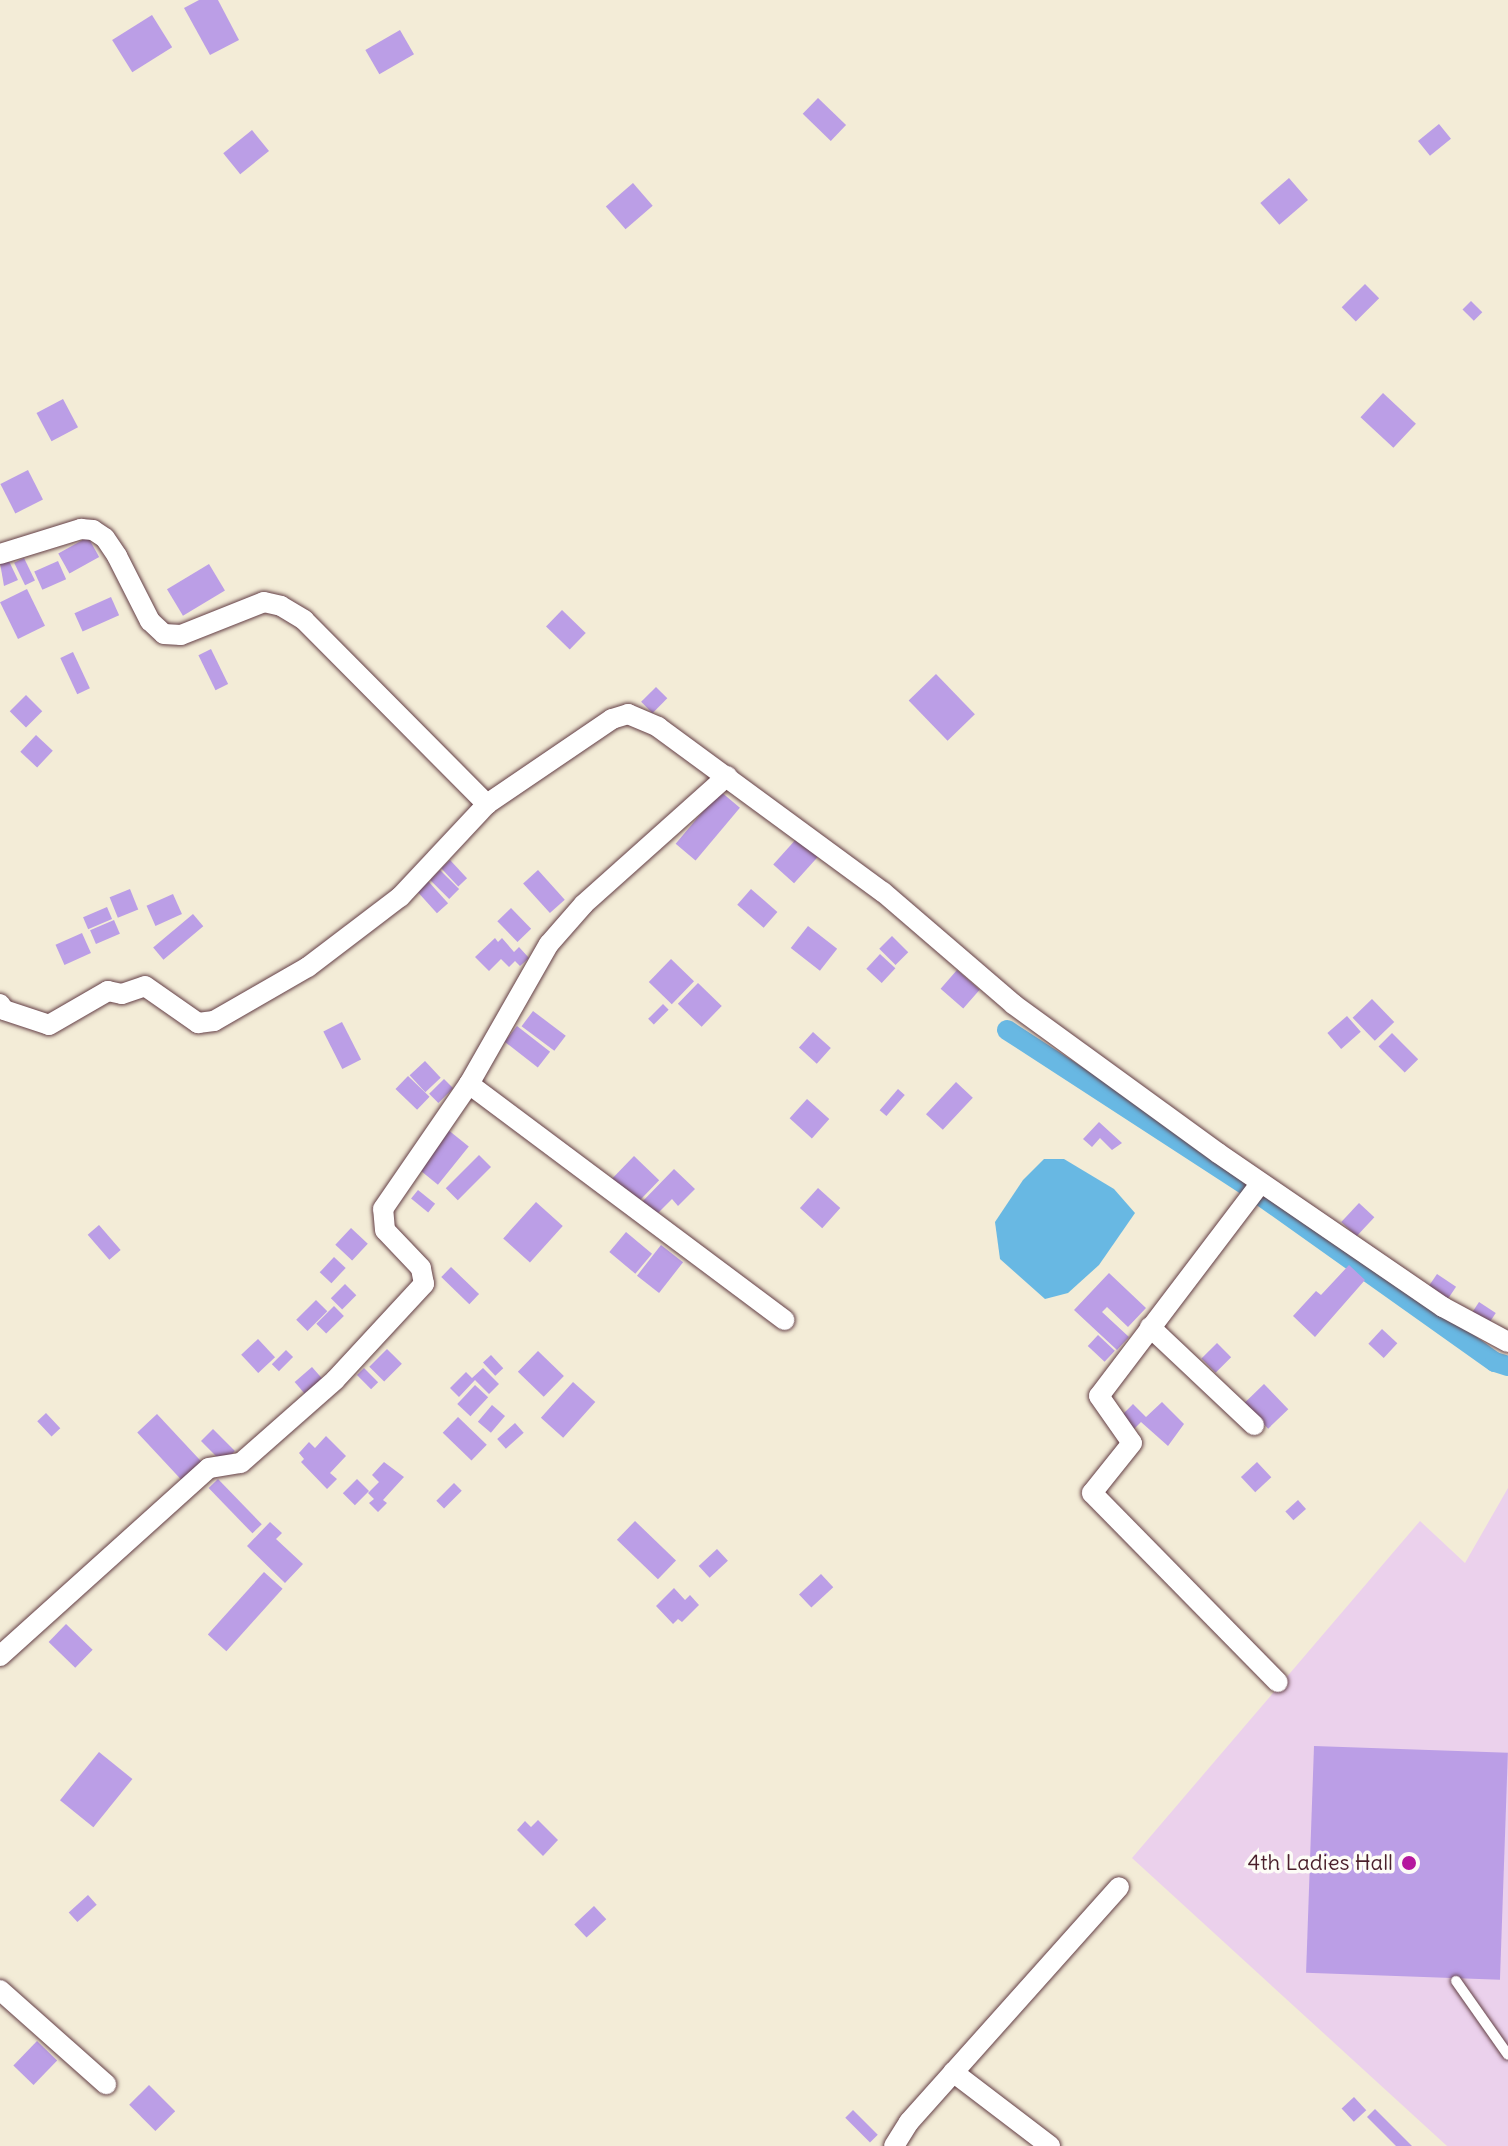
<!DOCTYPE html>
<style>
body{margin:0}
#map{position:relative;width:1508px;height:2146px;overflow:hidden;background:#f3ecd7;font-family:Delius,sans-serif}
div>[style]{position:absolute}
.built>*{inset:0;background:#ebd1ec}
.water>*{inset:0;background:#68b8e3}
.canal>*{height:20px;margin:-10px;padding:0 10px;transform-origin:10px;border-radius:10px;background:#68b8e3}
.building>*{inset:0;background:#bb9ee6;transform-origin:0 0}
.roads{filter:drop-shadow(0 0 2px #633e45) drop-shadow(0 0 2px #633e45)}
.lane>*{height:10px;margin:-5px;padding:0 5px;transform-origin:5px;border-radius:5px;background:#fff}
.street>*{height:20px;margin:-10px;padding:0 10px;transform-origin:10px;border-radius:10px;background:#fff}
.dots>*{width:22px;height:22px;translate:-50% -50%;box-sizing:border-box;border:4px solid #fdfcf7;border-radius:50%}
span{translate:-50% -50%;white-space:nowrap;text-align:center;line-height:1.15;-webkit-text-stroke:7px #fdfcf7;paint-order:stroke}
.poi-label{font-size:22px;color:#4a1f2b}
.right{translate:-100% -50%;text-align:right}
</style>
<div id="map">
<div class="built">
<div style="clip-path:polygon(1508px 1488px,1508px 2146px,1447px 2146px,1132px 1858px,1420px 1521px,1465px 1563px)"></div>
</div>
<div class="water">
<div style="clip-path:polygon(1044px 1159px,1064px 1159px,1114px 1189px,1135px 1213px,1099px 1265px,1068px 1293px,1045px 1299px,1000px 1259px,995px 1222px,1023px 1180px)"></div>
</div>
<div class="canal">
<div style="left:1007px;top:1030px;width:286px;rotate:33deg"></div>
<div style="left:1247px;top:1186px;width:304px;rotate:35.4deg"></div>
<div style="left:1495px;top:1362px;width:14px;rotate:17deg"></div>
</div>
<div class="building">
<div style="clip-path:polygon(199px 0,218px 0,239px 40px,210px 55px,184px 8px)"></div>
<div style="left:152px;top:15px;width:38px;height:47px;rotate:58deg"></div>
<div style="left:400px;top:30px;width:28px;height:40px;rotate:60deg"></div>
<div style="left:818px;top:98px;width:39px;height:22px;rotate:44deg"></div>
<div style="left:1439px;top:124px;width:19px;height:27px;rotate:51deg"></div>
<div style="left:252px;top:130px;width:27px;height:37px;rotate:51deg"></div>
<div style="left:1289px;top:178px;width:29px;height:38px;rotate:49deg"></div>
<div style="left:633px;top:183px;width:30px;height:36px;rotate:49deg"></div>
<div style="left:1365px;top:284px;width:20px;height:33px;rotate:45deg"></div>
<div style="left:1471px;top:301px;width:16px;height:12px;rotate:45deg"></div>
<div style="left:1383px;top:393px;width:45px;height:33px;rotate:43deg"></div>
<div style="left:63px;top:399px;width:32px;height:30px;rotate:62deg"></div>
<div style="left:28px;top:470px;width:33px;height:31px;rotate:63deg"></div>
<div style="left:88px;top:537px;width:23px;height:34px;rotate:61deg"></div>
<div style="left:24px;top:558px;width:25px;height:11px;rotate:64deg"></div>
<div style="clip-path:polygon(8px 559px,18px 580px,4px 586px,0 563px)"></div>
<div style="left:58px;top:561px;width:20px;height:26px;rotate:66deg"></div>
<div style="left:209px;top:564px;width:31px;height:49px;rotate:59deg"></div>
<div style="left:27px;top:589px;width:41px;height:30px;rotate:64deg"></div>
<div style="left:111px;top:597px;width:20px;height:40px;rotate:66deg"></div>
<div style="left:562px;top:610px;width:33px;height:23px;rotate:44deg"></div>
<div style="left:211px;top:649px;width:39px;height:14px;rotate:64deg"></div>
<div style="left:73px;top:652px;width:40px;height:14px;rotate:65deg"></div>
<div style="left:936px;top:674px;width:56px;height:38px;rotate:46deg"></div>
<div style="left:656px;top:687px;width:16px;height:21px;rotate:45deg"></div>
<div style="left:26px;top:695px;width:23px;height:23px;rotate:45deg"></div>
<div style="left:36px;top:735px;width:23px;height:23px;rotate:43deg"></div>
<div style="left:720px;top:791px;width:26px;height:69px;rotate:40deg"></div>
<div style="left:798px;top:837px;width:28px;height:37px;rotate:42deg"></div>
<div style="left:450px;top:860px;width:25px;height:12px;rotate:47deg"></div>
<div style="left:440px;top:870px;width:27px;height:14px;rotate:45deg"></div>
<div style="left:538px;top:870px;width:40px;height:20px;rotate:48deg"></div>
<div style="left:428px;top:881px;width:30px;height:15px;rotate:48deg"></div>
<div style="left:130px;top:889px;width:22px;height:22px;rotate:68deg"></div>
<div style="left:751px;top:889px;width:35px;height:21px;rotate:41deg"></div>
<div style="left:173px;top:894px;width:22px;height:29px;rotate:66deg"></div>
<div style="left:107px;top:907px;width:13px;height:26px;rotate:67deg"></div>
<div style="left:511px;top:908px;width:29px;height:19px;rotate:46deg"></div>
<div style="left:193px;top:914px;width:16px;height:52px;rotate:50deg"></div>
<div style="left:114px;top:920px;width:15px;height:26px;rotate:67deg"></div>
<div style="left:808px;top:926px;width:37px;height:28px;rotate:38deg"></div>
<div style="left:82px;top:933px;width:22px;height:29px;rotate:66deg"></div>
<div style="left:892px;top:936px;width:23px;height:18px;rotate:45deg"></div>
<div style="clip-path:polygon(495px 938px,498px 942px,502px 938px,514px 952px,519px 947px,529px 958px,520px 966px,515px 961px,509px 967px,501px 959px,489px 971px,475px 957px)"></div>
<div style="left:880px;top:954px;width:21px;height:20px;rotate:43deg"></div>
<div style="left:671px;top:959px;width:32px;height:32px;rotate:44deg"></div>
<div style="left:957px;top:970px;width:30px;height:25px;rotate:41deg"></div>
<div style="left:698px;top:983px;width:33px;height:29px;rotate:44deg"></div>
<div style="left:1372px;top:999px;width:32px;height:27px;rotate:46deg"></div>
<div style="left:663px;top:1004px;width:8px;height:21px;rotate:45deg"></div>
<div style="left:533px;top:1011px;width:41px;height:19px;rotate:37deg"></div>
<div style="left:1347px;top:1016px;width:21px;height:26px;rotate:49deg"></div>
<div style="left:342px;top:1022px;width:42px;height:21px;rotate:63deg"></div>
<div style="left:517px;top:1026px;width:42px;height:20px;rotate:38deg"></div>
<div style="left:813px;top:1032px;width:24px;height:21px;rotate:42deg"></div>
<div style="left:1392px;top:1033px;width:37px;height:19px;rotate:45deg"></div>
<div style="left:425px;top:1061px;width:23px;height:21px;rotate:47deg"></div>
<div style="left:408px;top:1076px;width:30px;height:18px;rotate:44deg"></div>
<div style="left:444px;top:1079px;width:13px;height:21px;rotate:45deg"></div>
<div style="left:956px;top:1082px;width:23px;height:44px;rotate:43deg"></div>
<div style="left:898px;top:1089px;width:9px;height:28px;rotate:41deg"></div>
<div style="left:807px;top:1099px;width:30px;height:26px;rotate:42deg"></div>
<div style="clip-path:polygon(1099px 1122px,1122px 1143px,1112px 1150px,1100px 1138px,1092px 1147px,1083px 1139px)"></div>
<div style="left:447px;top:1129px;width:28px;height:49px;rotate:39deg"></div>
<div style="left:479px;top:1155px;width:17px;height:47px;rotate:45deg"></div>
<div style="left:634px;top:1156px;width:35px;height:33px;rotate:44deg"></div>
<div style="clip-path:polygon(674px 1169px,695px 1189px,678px 1206px,672px 1199px,654px 1217px,640px 1204px)"></div>
<div style="left:818px;top:1188px;width:30px;height:27px;rotate:42deg"></div>
<div style="left:418px;top:1190px;width:22px;height:11px;rotate:39deg"></div>
<div style="left:536px;top:1202px;width:36px;height:49px;rotate:42deg"></div>
<div style="left:1359px;top:1203px;width:21px;height:26px;rotate:43deg"></div>
<div style="left:99px;top:1225px;width:33px;height:15px;rotate:49deg"></div>
<div style="left:351px;top:1228px;width:23px;height:23px;rotate:43deg"></div>
<div style="left:626px;top:1232px;width:34px;height:26px;rotate:40deg"></div>
<div style="left:661px;top:1245px;width:28px;height:39px;rotate:38deg"></div>
<div style="left:334px;top:1257px;width:16px;height:21px;rotate:43deg"></div>
<div style="clip-path:polygon(1349px 1265px,1365px 1280px,1315px 1337px,1293px 1316px,1316px 1291px,1321px 1295px)"></div>
<div style="left:451px;top:1267px;width:39px;height:14px;rotate:44deg"></div>
<div style="clip-path:polygon(1109px 1273px,1146px 1308px,1128px 1327px,1107px 1307px,1102px 1312px,1129px 1337px,1117px 1350px,1074px 1310px)"></div>
<div style="left:1437px;top:1274px;width:23px;height:17px;rotate:34deg"></div>
<div style="left:345px;top:1284px;width:16px;height:20px;rotate:45deg"></div>
<div style="left:316px;top:1300px;width:16px;height:28px;rotate:45deg"></div>
<div style="left:1479px;top:1302px;width:20px;height:12px;rotate:33deg"></div>
<div style="left:334px;top:1306px;width:14px;height:25px;rotate:45deg"></div>
<div style="left:1382px;top:1329px;width:21px;height:20px;rotate:43deg"></div>
<div style="left:1098px;top:1335px;width:23px;height:15px;rotate:43deg"></div>
<div style="left:258px;top:1339px;width:25px;height:23px;rotate:47deg"></div>
<div style="left:1217px;top:1343px;width:20px;height:22px;rotate:45deg"></div>
<div style="left:387px;top:1349px;width:21px;height:25px;rotate:45deg"></div>
<div style="left:286px;top:1350px;width:10px;height:20px;rotate:45deg"></div>
<div style="left:538px;top:1351px;width:36px;height:29px;rotate:44deg"></div>
<div style="left:491px;top:1355px;width:18px;height:11px;rotate:47deg"></div>
<div style="left:312px;top:1367px;width:21px;height:23px;rotate:49deg"></div>
<div style="left:364px;top:1368px;width:20px;height:10px;rotate:45deg"></div>
<div style="clip-path:polygon(483px 1368px,499px 1384px,489px 1394px,475px 1380px,459px 1397px,450px 1388px,466px 1372px,472px 1378px)"></div>
<div style="left:573px;top:1382px;width:30px;height:48px;rotate:42deg"></div>
<div style="left:1264px;top:1384px;width:35px;height:28px;rotate:46deg"></div>
<div style="left:475px;top:1385px;width:18px;height:26px;rotate:43deg"></div>
<div style="clip-path:polygon(1162px 1402px,1184px 1424px,1168px 1446px,1141px 1422px,1134px 1429px,1121px 1416px,1133px 1404px,1146px 1417px)"></div>
<div style="left:492px;top:1405px;width:17px;height:22px;rotate:40deg"></div>
<div style="left:46px;top:1413px;width:21px;height:12px;rotate:47deg"></div>
<div style="left:157px;top:1414px;width:66px;height:27px;rotate:47deg"></div>
<div style="left:458px;top:1417px;width:40px;height:22px;rotate:44deg"></div>
<div style="left:515px;top:1423px;width:13px;height:24px;rotate:48deg"></div>
<div style="left:213px;top:1429px;width:31px;height:17px;rotate:45deg"></div>
<div style="clip-path:polygon(326px 1436px,346px 1456px,330px 1473px,337px 1479px,327px 1489px,301px 1462px,304px 1459px,299px 1453px,309px 1442px,315px 1448px)"></div>
<div style="clip-path:polygon(384px 1462px,404px 1477px,383px 1500px,387px 1503px,378px 1512px,369px 1503px,374px 1499px,368px 1493px,379px 1482px,372px 1475px)"></div>
<div style="left:1257px;top:1462px;width:21px;height:22px;rotate:47deg"></div>
<div style="left:218px;top:1479px;width:63px;height:13px;rotate:46deg"></div>
<div style="left:357px;top:1479px;width:17px;height:20px;rotate:45deg"></div>
<div style="left:454px;top:1483px;width:11px;height:25px;rotate:45deg"></div>
<div style="left:1298px;top:1500px;width:12px;height:17px;rotate:48deg"></div>
<div style="left:635px;top:1521px;width:57px;height:26px;rotate:44deg"></div>
<div style="clip-path:polygon(270px 1522px,282px 1533px,276px 1539px,303px 1564px,285px 1583px,247px 1546px)"></div>
<div style="left:717px;top:1549px;width:16px;height:25px;rotate:47deg"></div>
<div style="left:264px;top:1572px;width:25px;height:84px;rotate:42deg"></div>
<div style="left:821px;top:1574px;width:18px;height:30px;rotate:47deg"></div>
<div style="clip-path:polygon(674px 1588px,685px 1600px,690px 1595px,699px 1605px,682px 1622px,678px 1619px,673px 1624px,656px 1606px)"></div>
<div style="left:66px;top:1624px;width:37px;height:25px;rotate:44deg"></div>
<div style="left:1314px;top:1746px;width:194px;height:227px;rotate:2deg"></div>
<div style="left:99px;top:1752px;width:43px;height:62px;rotate:39deg"></div>
<div style="clip-path:polygon(538px 1820px,558px 1840px,543px 1856px,517px 1830px,525px 1821px,531px 1827px)"></div>
<div style="left:88px;top:1895px;width:13px;height:26px;rotate:48deg"></div>
<div style="left:594px;top:1906px;width:18px;height:27px;rotate:47deg"></div>
<div style="left:37px;top:2041px;width:28px;height:34px;rotate:44deg"></div>
<div style="left:149px;top:2085px;width:37px;height:28px;rotate:45deg"></div>
<div style="left:1354px;top:2097px;width:18px;height:17px;rotate:47deg"></div>
<div style="clip-path:polygon(1375px 2109px,1412px 2146px,1396px 2146px,1367px 2117px)"></div>
<div style="left:853px;top:2110px;width:35px;height:11px;rotate:45deg"></div>
</div>
<div class="roads">
<div class="lane">
<div style="left:1456px;top:1981px;width:90px;rotate:54.9deg"></div>
</div>
<div class="street">
<div style="left:0;top:554px;width:85px;rotate:-17.2deg"></div>
<div style="left:81px;top:529px;width:12px;rotate:5deg"></div>
<div style="left:93px;top:530px;width:14px;rotate:34deg"></div>
<div style="left:105px;top:538px;width:22px;rotate:56deg"></div>
<div style="left:117px;top:556px;width:73px;rotate:63.1deg"></div>
<div style="left:150px;top:621px;width:19px;rotate:43deg"></div>
<div style="left:164px;top:634px;width:17px;rotate:3deg"></div>
<div style="left:181px;top:635px;width:89px;rotate:-21.7deg"></div>
<div style="left:264px;top:602px;width:17px;rotate:13deg"></div>
<div style="left:281px;top:606px;width:27px;rotate:31deg"></div>
<div style="left:304px;top:620px;width:260px;rotate:45.2deg"></div>
<div style="left:487px;top:804px;width:151px;rotate:-34.2deg"></div>
<div style="left:612px;top:719px;width:17px;rotate:-17deg"></div>
<div style="left:628px;top:714px;width:33px;rotate:23deg"></div>
<div style="left:658px;top:727px;width:279px;rotate:36.3deg"></div>
<div style="left:883px;top:892px;width:172px;rotate:40.7deg"></div>
<div style="left:1013px;top:1004px;width:253px;rotate:36deg"></div>
<div style="left:1218px;top:1153px;width:273px;rotate:34.4deg"></div>
<div style="left:1443px;top:1307px;width:74px;rotate:28.3deg"></div>
<div style="left:0;top:1004px;width:7px;rotate:56deg"></div>
<div style="left:4px;top:1010px;width:47px;rotate:18.4deg"></div>
<div style="left:49px;top:1025px;width:68px;rotate:-30deg"></div>
<div style="left:108px;top:991px;width:14px;rotate:12deg"></div>
<div style="left:122px;top:994px;width:24px;rotate:-19deg"></div>
<div style="left:145px;top:986px;width:65px;rotate:34.9deg"></div>
<div style="left:198px;top:1023px;width:16px;rotate:-7deg"></div>
<div style="left:214px;top:1021px;width:108px;rotate:-29.9deg"></div>
<div style="left:308px;top:967px;width:116px;rotate:-37.3deg"></div>
<div style="left:400px;top:897px;width:127px;rotate:-46.9deg"></div>
<div style="left:469px;top:1084px;width:394px;rotate:36.8deg"></div>
<div style="left:1260px;top:1184px;width:266px;rotate:127.2deg"></div>
<div style="left:1099px;top:1396px;width:57px;rotate:54.9deg"></div>
<div style="left:1132px;top:1443px;width:64px;rotate:128.7deg"></div>
<div style="left:1092px;top:1493px;width:265px;rotate:45.5deg"></div>
<div style="left:1150px;top:1327px;width:143px;rotate:43.3deg"></div>
<div style="left:0;top:1656px;width:281px;rotate:-42deg"></div>
<div style="left:209px;top:1468px;width:32px;rotate:-9deg"></div>
<div style="left:241px;top:1463px;width:125px;rotate:-41.4deg"></div>
<div style="left:335px;top:1380px;width:131px;rotate:-47.2deg"></div>
<div style="left:424px;top:1284px;width:16px;rotate:-101deg"></div>
<div style="left:421px;top:1268px;width:52px;rotate:-133.5deg"></div>
<div style="left:385px;top:1230px;width:21px;rotate:-95deg"></div>
<div style="left:383px;top:1209px;width:152px;rotate:-55.5deg"></div>
<div style="left:469px;top:1084px;width:161px;rotate:-60.3deg"></div>
<div style="left:549px;top:944px;width:53px;rotate:-48.8deg"></div>
<div style="left:584px;top:904px;width:192px;rotate:-41.8deg"></div>
<div style="left:0;top:1990px;width:142px;rotate:41.6deg"></div>
<div style="left:953px;top:2072px;width:122px;rotate:37.3deg"></div>
<div style="left:894px;top:2146px;width:28px;rotate:-58deg"></div>
<div style="left:909px;top:2122px;width:315px;rotate:-48.2deg"></div>
</div>
</div>
<div class="dots">
<div style="left:1409px;top:1863px;background:#b5179e"></div>
</div>
<div class="poi-label">
<span class="right" style="left:1393px;top:1863px">4th Ladies Hall</span>
</div>
</div>
